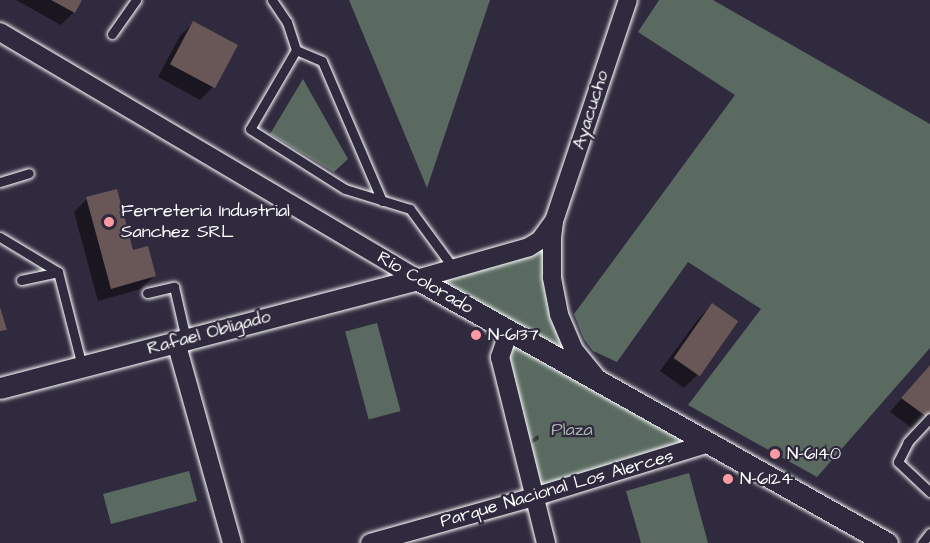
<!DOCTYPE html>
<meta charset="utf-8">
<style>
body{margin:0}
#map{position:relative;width:930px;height:543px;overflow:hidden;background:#2f2a3d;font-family:"Architects Daughter",sans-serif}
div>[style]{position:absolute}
.green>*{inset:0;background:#5a6a61;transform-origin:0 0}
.shadow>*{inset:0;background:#0007}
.building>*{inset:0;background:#685756;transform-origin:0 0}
.roads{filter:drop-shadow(0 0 2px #fff) drop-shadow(0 0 2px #fff)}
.service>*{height:9px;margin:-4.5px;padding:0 4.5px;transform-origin:4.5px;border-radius:4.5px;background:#2f2a3d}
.minor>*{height:18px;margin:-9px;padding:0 9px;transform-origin:9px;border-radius:9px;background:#2f2a3d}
.tertiary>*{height:21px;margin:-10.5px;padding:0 10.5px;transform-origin:10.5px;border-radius:10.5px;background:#2f2a3d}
.dots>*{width:16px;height:16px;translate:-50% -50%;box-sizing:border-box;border:3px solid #2f2a3d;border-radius:50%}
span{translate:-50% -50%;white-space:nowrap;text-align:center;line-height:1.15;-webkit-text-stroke:4.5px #2f2a3d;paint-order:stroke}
.street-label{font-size:18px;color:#fff}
.poi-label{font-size:18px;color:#fff}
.left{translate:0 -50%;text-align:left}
.park-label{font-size:18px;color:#acb4b0}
</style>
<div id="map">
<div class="green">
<div style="clip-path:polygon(349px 0,490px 0,427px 188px)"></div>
<div style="clip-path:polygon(659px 0,713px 0,930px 124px,930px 348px,817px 477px,688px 405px,761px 309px,688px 262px,617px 362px,593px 351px,584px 339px,574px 314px,735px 95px,638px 32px)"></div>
<div style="clip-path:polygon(303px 79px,348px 159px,334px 172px,270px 134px)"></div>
<div style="clip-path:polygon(547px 242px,544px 273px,545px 291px,551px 315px,569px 354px,440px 280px)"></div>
<div style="left:377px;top:323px;width:91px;height:33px;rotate:75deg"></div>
<div style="clip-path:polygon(512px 342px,688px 443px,539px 489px,505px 356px)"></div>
<div style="left:189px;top:471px;width:31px;height:89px;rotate:75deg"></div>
<div style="clip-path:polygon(689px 473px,708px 543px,641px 543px,626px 491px)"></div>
</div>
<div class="shadow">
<div style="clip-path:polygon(16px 0,81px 0,74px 12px,61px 25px)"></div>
<div style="clip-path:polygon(193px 23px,213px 87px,200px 100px,158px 77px,180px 36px)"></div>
<div style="clip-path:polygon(87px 199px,154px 276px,141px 289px,98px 301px,74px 212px)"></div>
<div style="clip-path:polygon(712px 305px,736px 322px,697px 375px,684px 388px,660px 371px,699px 318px)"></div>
<div style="clip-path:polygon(930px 365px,930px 411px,913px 429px,890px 412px)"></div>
<div style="clip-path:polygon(538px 435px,539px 439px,530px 445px,529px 441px)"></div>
<div style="clip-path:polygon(726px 478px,730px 480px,725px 487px,721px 484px)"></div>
</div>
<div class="building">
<div style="clip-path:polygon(51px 0,82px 0,75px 13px)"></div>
<div style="left:193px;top:21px;width:51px;height:49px;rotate:28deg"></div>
<div style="clip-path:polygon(117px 189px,133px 250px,148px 246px,156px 276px,111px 289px,86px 197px)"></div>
<div style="left:712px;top:303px;width:32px;height:67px;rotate:35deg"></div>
<div style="clip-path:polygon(0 307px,7px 330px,0 331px)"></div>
<div style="clip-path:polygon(930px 365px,930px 413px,927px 417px,901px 398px)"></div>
</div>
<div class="roads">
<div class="service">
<div style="left:272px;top:0;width:27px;rotate:56deg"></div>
<div style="left:287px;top:22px;width:29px;rotate:72deg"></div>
<div style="left:112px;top:34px;width:42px;rotate:-54.8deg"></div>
<div style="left:0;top:182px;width:30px;rotate:-17deg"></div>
<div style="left:382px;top:201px;width:152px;rotate:-113.2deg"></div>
<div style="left:322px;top:61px;width:28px;rotate:-157deg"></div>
<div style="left:296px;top:50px;width:91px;rotate:120.2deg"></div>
<div style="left:250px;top:129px;width:112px;rotate:32.3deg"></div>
<div style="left:345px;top:189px;width:68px;rotate:17.1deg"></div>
<div style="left:410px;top:209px;width:74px;rotate:53.7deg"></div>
<div style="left:0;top:237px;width:68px;rotate:31.1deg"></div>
<div style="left:21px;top:280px;width:38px;rotate:-12deg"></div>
<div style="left:58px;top:272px;width:97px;rotate:75.7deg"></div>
<div style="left:147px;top:293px;width:28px;rotate:-13deg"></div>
<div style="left:174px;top:287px;width:53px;rotate:77deg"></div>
<div style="left:930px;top:418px;width:33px;rotate:133deg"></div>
<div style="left:908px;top:442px;width:22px;rotate:117deg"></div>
<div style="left:898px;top:462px;width:44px;rotate:43.2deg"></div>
<div style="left:922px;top:543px;width:13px;rotate:-51deg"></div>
</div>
<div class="minor">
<div style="left:0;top:32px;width:485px;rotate:30.6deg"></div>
<div style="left:417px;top:279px;width:116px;rotate:-15.9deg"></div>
<div style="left:529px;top:247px;width:13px;rotate:-32deg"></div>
<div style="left:540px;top:240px;width:24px;rotate:-54deg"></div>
<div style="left:509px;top:331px;width:28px;rotate:109deg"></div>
<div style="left:500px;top:357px;width:192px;rotate:76.1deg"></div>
<div style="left:176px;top:342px;width:209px;rotate:74.4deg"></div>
<div style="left:596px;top:377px;width:35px;rotate:-129deg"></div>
<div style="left:574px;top:350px;width:39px;rotate:-113deg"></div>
<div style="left:559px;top:314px;width:38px;rotate:-101deg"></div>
<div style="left:552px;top:277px;width:39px;rotate:-90deg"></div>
<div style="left:552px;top:238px;width:17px;rotate:-83deg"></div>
<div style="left:554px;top:221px;width:233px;rotate:-71.5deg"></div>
<div style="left:370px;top:543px;width:170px;rotate:-15.7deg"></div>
<div style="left:534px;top:497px;width:184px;rotate:-17.1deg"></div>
</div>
<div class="tertiary">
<div style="left:0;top:388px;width:431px;rotate:-14.6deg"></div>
<div style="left:417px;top:279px;width:539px;rotate:29.32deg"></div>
</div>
</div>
<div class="dots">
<div style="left:109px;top:222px;background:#ff9aa2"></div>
<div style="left:476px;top:335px;background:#ff9aa2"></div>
<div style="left:775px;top:454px;background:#ff9aa2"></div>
<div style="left:728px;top:479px;background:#ff9aa2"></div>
</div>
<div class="street-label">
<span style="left:591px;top:110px;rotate:-72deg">Ayacucho</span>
<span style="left:425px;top:283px;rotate:30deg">Río Colorado</span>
<span style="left:209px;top:333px;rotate:-15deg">Rafael Obligado</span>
<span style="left:557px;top:489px;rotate:-16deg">Parque Nacional Los Alerces</span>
</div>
<div class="poi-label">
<span class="left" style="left:121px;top:222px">Ferreteria Industrial<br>Sanchez SRL</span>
<span class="left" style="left:488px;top:335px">N-6137</span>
<span class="left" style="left:787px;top:454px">N-6140</span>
<span class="left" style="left:740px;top:479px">N-6124</span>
</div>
<div class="park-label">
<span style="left:572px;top:430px">Plaza</span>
</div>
</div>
